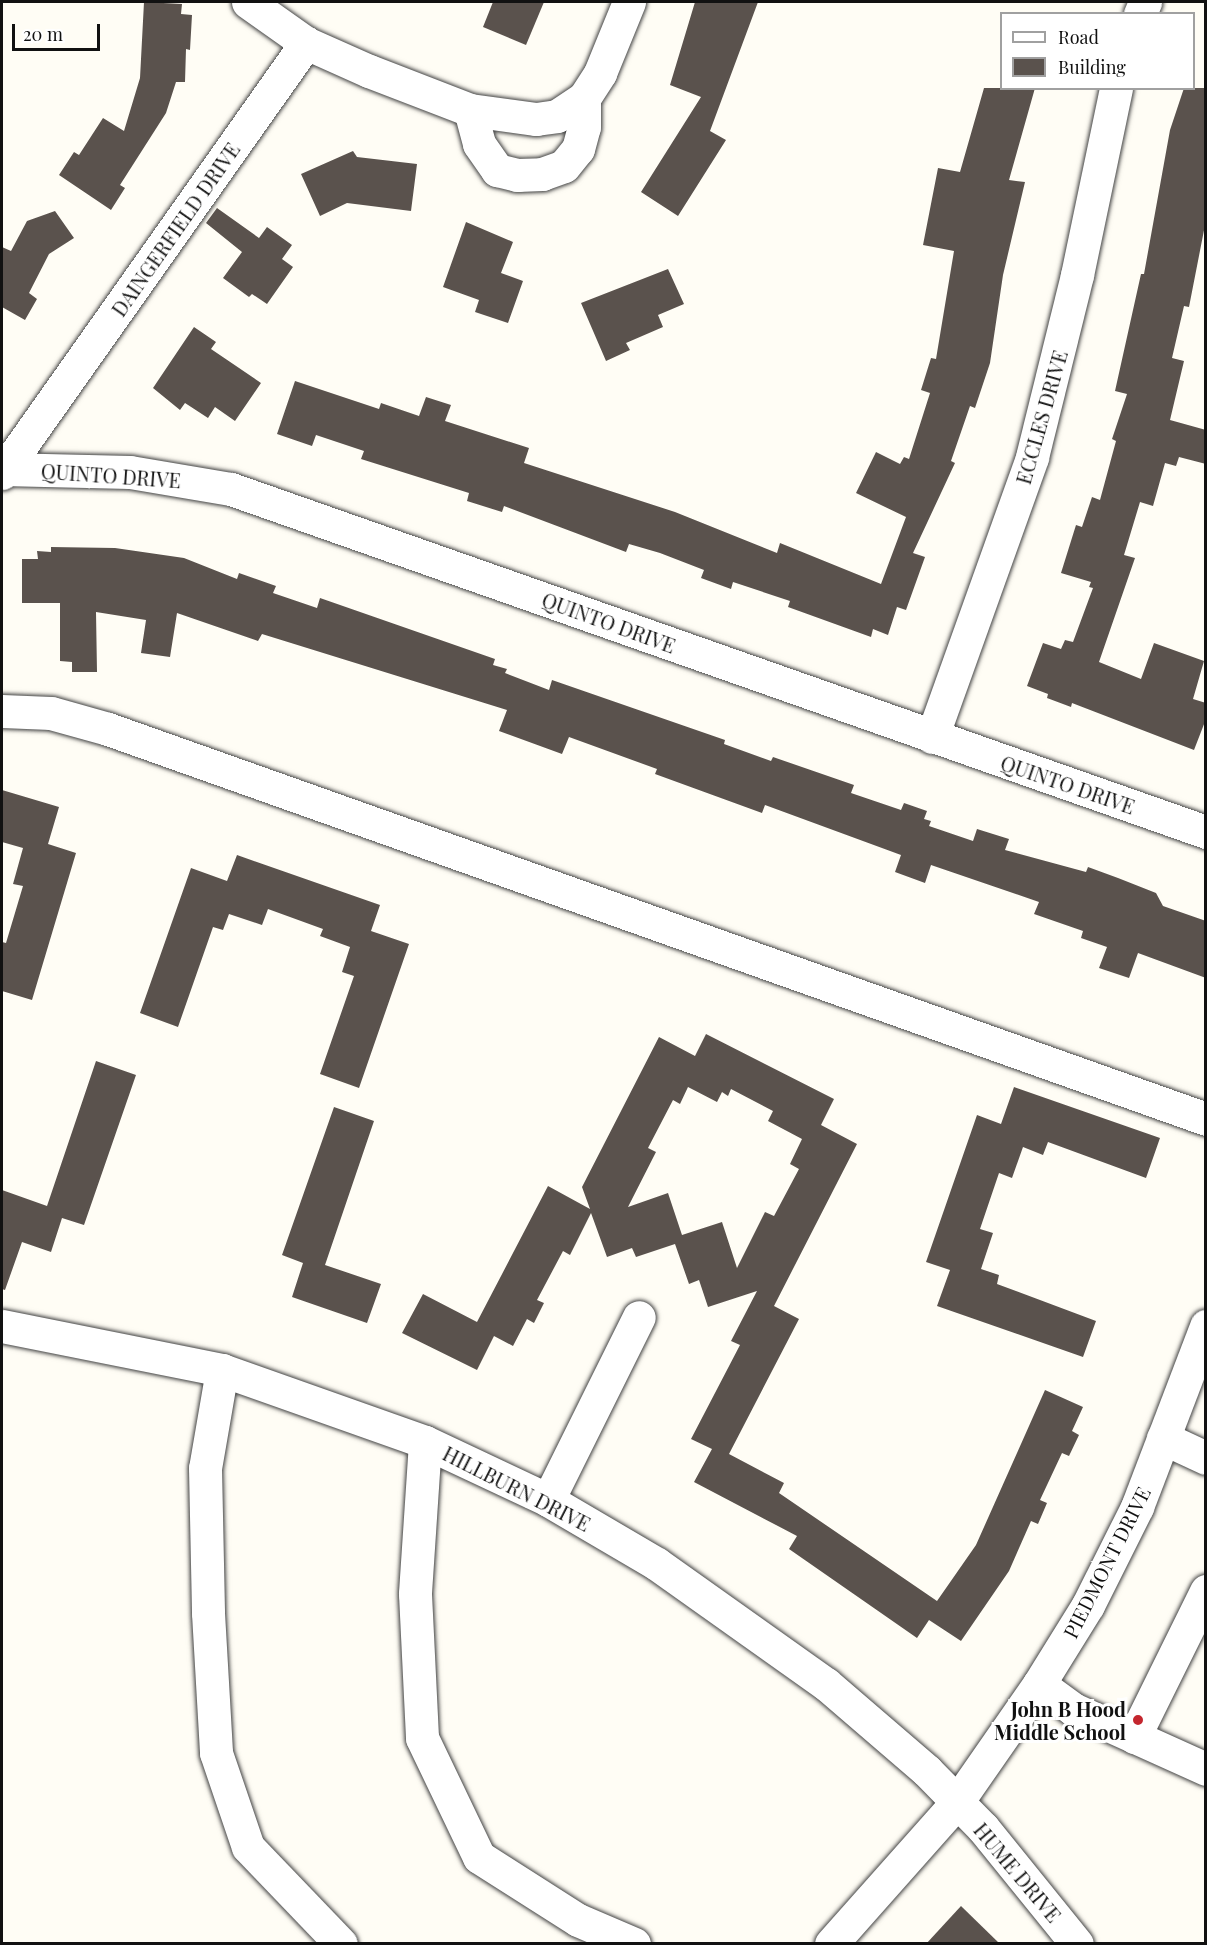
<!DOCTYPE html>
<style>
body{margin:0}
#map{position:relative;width:1207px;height:1945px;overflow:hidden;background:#fffdf5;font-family:"Playfair Display",serif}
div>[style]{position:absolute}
.building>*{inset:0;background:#5a524d}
.roads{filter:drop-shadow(0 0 2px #444) drop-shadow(0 0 2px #444)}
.minor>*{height:33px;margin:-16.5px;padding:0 16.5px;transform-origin:16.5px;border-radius:16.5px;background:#fff}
.dots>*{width:16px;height:16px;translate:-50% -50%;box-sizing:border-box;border:3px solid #fff;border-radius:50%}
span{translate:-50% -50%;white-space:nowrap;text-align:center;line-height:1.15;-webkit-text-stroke:6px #fff;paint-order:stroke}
.street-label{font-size:20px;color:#111}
.poi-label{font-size:20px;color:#111;font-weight:700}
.right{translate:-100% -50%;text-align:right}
.frame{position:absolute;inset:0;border:3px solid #111;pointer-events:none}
.legend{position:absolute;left:1000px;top:12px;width:195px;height:78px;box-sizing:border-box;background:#fff;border:2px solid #a0a0a0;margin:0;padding:8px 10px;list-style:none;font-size:18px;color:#111}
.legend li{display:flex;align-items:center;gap:12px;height:30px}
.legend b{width:30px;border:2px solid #a0a0a0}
.scale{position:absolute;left:12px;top:24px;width:88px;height:27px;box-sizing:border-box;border:3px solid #111;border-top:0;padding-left:8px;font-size:18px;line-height:21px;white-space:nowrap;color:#111;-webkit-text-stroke:4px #fff;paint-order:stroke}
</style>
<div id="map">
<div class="building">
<div style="clip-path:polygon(144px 2px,182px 4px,181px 14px,192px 15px,190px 50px,186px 49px,185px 82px,176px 82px,166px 113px,120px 185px,125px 188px,111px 210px,59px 175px,74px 152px,79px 155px,103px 118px,124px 131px,140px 78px)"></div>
<div style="clip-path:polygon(493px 2px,544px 2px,526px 45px,483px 27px)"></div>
<div style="clip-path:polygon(695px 2px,758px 2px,710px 131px,726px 140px,678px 216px,641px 192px,701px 97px,670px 85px)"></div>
<div style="clip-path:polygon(984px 88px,1035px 88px,1009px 180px,1025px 182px,1003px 275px,990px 363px,975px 408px,970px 406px,951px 461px,955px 463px,913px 553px,925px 557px,906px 610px,897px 607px,888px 635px,873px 629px,871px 637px,788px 607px,790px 601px,733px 582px,731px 589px,701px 578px,704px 570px,660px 553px,629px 544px,626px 552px,504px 506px,502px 512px,467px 501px,469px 493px,361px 459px,364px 451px,316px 435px,312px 446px,277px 434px,295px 381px,379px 409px,381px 403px,419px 416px,426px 397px,451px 405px,445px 421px,529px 448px,524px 463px,675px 512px,777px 553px,780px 543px,881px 584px,906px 517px,856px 493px,876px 452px,900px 464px,904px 457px,909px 459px,930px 393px,921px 390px,931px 358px,936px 359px,954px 251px,923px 245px,938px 168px,960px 172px)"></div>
<div style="clip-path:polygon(1184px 88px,1206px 88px,1206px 220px,1189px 307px,1184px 306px,1172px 358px,1184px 361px,1170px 420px,1206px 430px,1206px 464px,1179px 457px,1176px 466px,1165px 463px,1153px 506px,1140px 502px,1124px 555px,1135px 558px,1099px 662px,1141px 679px,1154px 643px,1204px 661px,1193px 699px,1206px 703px,1206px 719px,1194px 750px,1072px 703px,1071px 707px,1047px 698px,1048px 694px,1027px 686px,1043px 643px,1061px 649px,1065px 640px,1073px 642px,1093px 588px,1089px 587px,1091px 582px,1061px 573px,1076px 525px,1082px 527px,1092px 497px,1100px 500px,1116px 441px,1112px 439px,1127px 394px,1115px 391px,1141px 274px,1144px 274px,1170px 130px)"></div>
<div style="clip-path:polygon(353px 151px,357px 157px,417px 164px,411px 211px,347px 203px,320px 216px,301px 174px)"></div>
<div style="clip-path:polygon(217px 208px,259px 238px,267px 227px,292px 245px,282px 259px,293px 267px,267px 304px,252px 294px,249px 297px,223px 278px,242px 252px,206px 223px)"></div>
<div style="clip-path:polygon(55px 211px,74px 238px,49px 254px,29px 293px,37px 299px,25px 320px,2px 307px,2px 247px,11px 251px,27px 221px)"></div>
<div style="clip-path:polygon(466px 222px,513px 242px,501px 273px,523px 281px,508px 323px,475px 312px,479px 300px,443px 287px)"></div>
<div style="clip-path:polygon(668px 269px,684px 304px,658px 315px,663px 327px,626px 343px,630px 350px,606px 361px,581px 303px)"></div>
<div style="clip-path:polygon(194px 327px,216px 342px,211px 349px,261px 383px,235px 421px,215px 407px,208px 418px,185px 403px,180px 410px,153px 388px)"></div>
<div style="clip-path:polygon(51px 547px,115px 548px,184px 558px,237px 579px,239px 573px,276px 586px,273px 593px,317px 608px,320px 598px,495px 659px,493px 665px,507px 669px,505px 673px,549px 690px,552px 680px,725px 740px,724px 744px,771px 761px,773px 757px,854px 785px,851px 793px,901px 810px,904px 803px,927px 811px,924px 819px,931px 821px,929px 826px,973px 841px,977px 829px,1009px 839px,1005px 850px,1086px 872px,1088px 867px,1118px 878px,1156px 893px,1163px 906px,1206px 921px,1206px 978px,1138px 953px,1129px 978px,1099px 968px,1107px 947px,1081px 938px,1083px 931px,1034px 914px,1039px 902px,931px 865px,925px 883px,895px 872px,901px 855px,765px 805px,762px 813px,655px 774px,657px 769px,569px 737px,562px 754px,499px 731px,507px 710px,262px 634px,258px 641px,177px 613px,170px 657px,141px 653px,146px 620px,96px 612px,97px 672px,72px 672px,72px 662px,60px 661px,60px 603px,22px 603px,22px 559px,38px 559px,37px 551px,51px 552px)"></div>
<div style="clip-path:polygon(2px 790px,59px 807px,48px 844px,76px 853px,32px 1000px,2px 991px,2px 942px,6px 943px,23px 886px,13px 884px,23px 848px,2px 842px)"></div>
<div style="clip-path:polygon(237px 855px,380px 905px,371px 931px,409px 944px,359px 1088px,320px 1074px,354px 976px,342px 972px,350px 947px,320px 936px,323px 929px,268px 909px,262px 925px,229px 914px,223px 930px,213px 927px,178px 1027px,140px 1013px,191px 868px,227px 881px)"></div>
<div style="clip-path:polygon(evenodd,706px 1034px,834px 1099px,821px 1125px,857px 1144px,774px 1306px,799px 1319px,729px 1454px,784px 1483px,779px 1493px,937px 1601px,976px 1545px,1045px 1390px,1083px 1407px,1072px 1431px,1079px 1435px,1069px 1456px,1062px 1453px,1040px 1500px,1047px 1503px,1038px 1524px,1031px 1521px,1009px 1571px,961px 1641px,929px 1620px,917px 1638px,789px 1549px,797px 1536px,694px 1482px,712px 1449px,691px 1439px,740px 1345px,731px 1341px,757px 1291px,708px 1307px,699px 1280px,689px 1284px,675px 1244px,636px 1257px,632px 1248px,607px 1257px,591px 1213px,570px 1255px,563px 1251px,537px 1300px,544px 1303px,534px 1323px,527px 1319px,513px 1346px,494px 1336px,477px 1370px,402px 1333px,423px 1294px,477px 1322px,548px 1186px,590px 1209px,582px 1187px,659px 1037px,695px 1056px,706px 1034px,688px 1087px,717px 1102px,722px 1092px,728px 1096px,731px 1089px,773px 1111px,768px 1121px,802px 1139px,790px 1164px,799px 1169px,774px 1216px,765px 1212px,737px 1268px,722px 1222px,682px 1235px,668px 1193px,628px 1207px,656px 1152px,648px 1148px,673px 1100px,680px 1104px,688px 1087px)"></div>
<div style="clip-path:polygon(96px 1061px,136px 1075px,84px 1225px,62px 1218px,51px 1252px,22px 1242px,5px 1290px,2px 1289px,2px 1190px,47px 1206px)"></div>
<div style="clip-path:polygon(1014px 1087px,1160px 1138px,1146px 1178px,1048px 1142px,1043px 1155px,1023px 1147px,1012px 1178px,999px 1173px,980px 1229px,993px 1233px,981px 1269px,999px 1275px,997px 1284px,1096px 1321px,1083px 1357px,937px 1306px,950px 1270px,926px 1262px,977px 1115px,1001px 1124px)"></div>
<div style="clip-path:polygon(334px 1107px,374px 1121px,325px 1265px,381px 1284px,367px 1323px,292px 1297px,303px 1263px,282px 1255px)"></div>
<div style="clip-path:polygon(961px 1906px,1000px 1944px,926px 1944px)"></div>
</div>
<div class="roads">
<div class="minor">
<div style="left:248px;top:2px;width:71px;rotate:35.3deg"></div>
<div style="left:306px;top:43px;width:69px;rotate:24deg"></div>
<div style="left:369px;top:71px;width:108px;rotate:21.1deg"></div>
<div style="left:470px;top:110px;width:67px;rotate:7.8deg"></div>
<div style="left:536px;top:119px;width:21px;rotate:-8deg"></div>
<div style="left:557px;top:116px;width:32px;rotate:-34deg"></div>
<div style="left:584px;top:98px;width:30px;rotate:-57deg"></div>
<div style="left:600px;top:73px;width:77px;rotate:-67.8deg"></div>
<div style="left:1140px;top:14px;width:13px;rotate:-67deg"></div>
<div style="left:470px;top:110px;width:35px;rotate:75deg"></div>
<div style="left:479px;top:144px;width:32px;rotate:55deg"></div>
<div style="left:497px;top:170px;width:21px;rotate:14deg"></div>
<div style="left:517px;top:175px;width:25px;rotate:-2deg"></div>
<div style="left:542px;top:174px;width:23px;rotate:-20deg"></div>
<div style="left:564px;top:166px;width:22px;rotate:-51deg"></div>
<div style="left:578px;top:149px;width:23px;rotate:-75deg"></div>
<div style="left:584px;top:127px;width:29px;rotate:-90deg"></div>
<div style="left:2px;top:469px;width:128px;rotate:1.3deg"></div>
<div style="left:130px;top:472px;width:102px;rotate:9.6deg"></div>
<div style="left:231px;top:489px;width:1034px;rotate:19.38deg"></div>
<div style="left:2px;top:473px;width:527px;rotate:-54.74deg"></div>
<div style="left:2px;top:711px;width:49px;rotate:2.3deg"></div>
<div style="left:51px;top:713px;width:59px;rotate:15.7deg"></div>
<div style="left:108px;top:729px;width:1165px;rotate:19.55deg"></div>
<div style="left:932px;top:737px;width:297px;rotate:-70.3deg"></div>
<div style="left:1032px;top:457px;width:187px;rotate:-76.1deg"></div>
<div style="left:1077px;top:275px;width:191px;rotate:-78.2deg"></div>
<div style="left:2px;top:1326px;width:224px;rotate:11.3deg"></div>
<div style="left:222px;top:1370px;width:215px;rotate:19.5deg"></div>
<div style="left:425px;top:1442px;width:136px;rotate:25.2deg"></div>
<div style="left:548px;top:1500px;width:126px;rotate:30.4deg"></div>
<div style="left:657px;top:1564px;width:207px;rotate:35.4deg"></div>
<div style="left:826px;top:1684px;width:133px;rotate:40.7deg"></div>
<div style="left:927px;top:1771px;width:80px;rotate:45.5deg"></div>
<div style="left:983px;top:1828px;width:149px;rotate:51deg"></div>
<div style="left:222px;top:1370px;width:99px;rotate:99.8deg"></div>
<div style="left:205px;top:1468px;width:145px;rotate:88.8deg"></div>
<div style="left:208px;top:1613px;width:140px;rotate:86.7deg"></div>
<div style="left:216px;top:1753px;width:99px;rotate:71.2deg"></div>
<div style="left:248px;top:1847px;width:134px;rotate:46.2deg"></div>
<div style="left:1163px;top:1438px;width:47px;rotate:24.9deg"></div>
<div style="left:425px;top:1442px;width:152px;rotate:93.8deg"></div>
<div style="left:415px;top:1594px;width:144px;rotate:87.2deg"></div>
<div style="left:422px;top:1738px;width:132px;rotate:64.4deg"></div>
<div style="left:479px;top:1857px;width:117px;rotate:32.5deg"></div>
<div style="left:578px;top:1920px;width:61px;rotate:23.2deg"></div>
<div style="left:548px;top:1500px;width:204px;rotate:-63.6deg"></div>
<div style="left:1039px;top:1684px;width:42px;rotate:36.3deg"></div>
<div style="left:1073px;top:1709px;width:146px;rotate:24.3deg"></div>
<div style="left:1134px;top:1737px;width:163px;rotate:-63.7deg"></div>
<div style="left:831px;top:1944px;width:190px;rotate:-48.4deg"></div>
<div style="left:957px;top:1802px;width:144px;rotate:-55.2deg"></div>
<div style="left:1039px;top:1684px;width:93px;rotate:-58.2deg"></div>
<div style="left:1088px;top:1605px;width:110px;rotate:-63.4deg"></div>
<div style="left:1137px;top:1507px;width:194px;rotate:-69.1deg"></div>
</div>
</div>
<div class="dots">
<div style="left:1138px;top:1720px;background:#c4262e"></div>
</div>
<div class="street-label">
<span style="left:175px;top:229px;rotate:-55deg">DAINGERFIELD DRIVE</span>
<span style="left:1041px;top:417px;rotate:-74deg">ECCLES DRIVE</span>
<span style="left:111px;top:475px;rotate:4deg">QUINTO DRIVE</span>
<span style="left:609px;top:622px;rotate:20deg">QUINTO DRIVE</span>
<span style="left:1068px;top:784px;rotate:19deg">QUINTO DRIVE</span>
<span style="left:517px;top:1488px;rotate:27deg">HILLBURN DRIVE</span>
<span style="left:1106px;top:1562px;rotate:-63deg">PIEDMONT DRIVE</span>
<span style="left:1018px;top:1872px;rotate:50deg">HUME DRIVE</span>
</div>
<div class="poi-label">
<span class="right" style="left:1126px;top:1720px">John B Hood<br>Middle School</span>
</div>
<div class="frame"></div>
<ul class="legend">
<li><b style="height:8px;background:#fff"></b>Road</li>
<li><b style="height:16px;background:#5a524d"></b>Building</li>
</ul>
<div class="scale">20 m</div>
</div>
